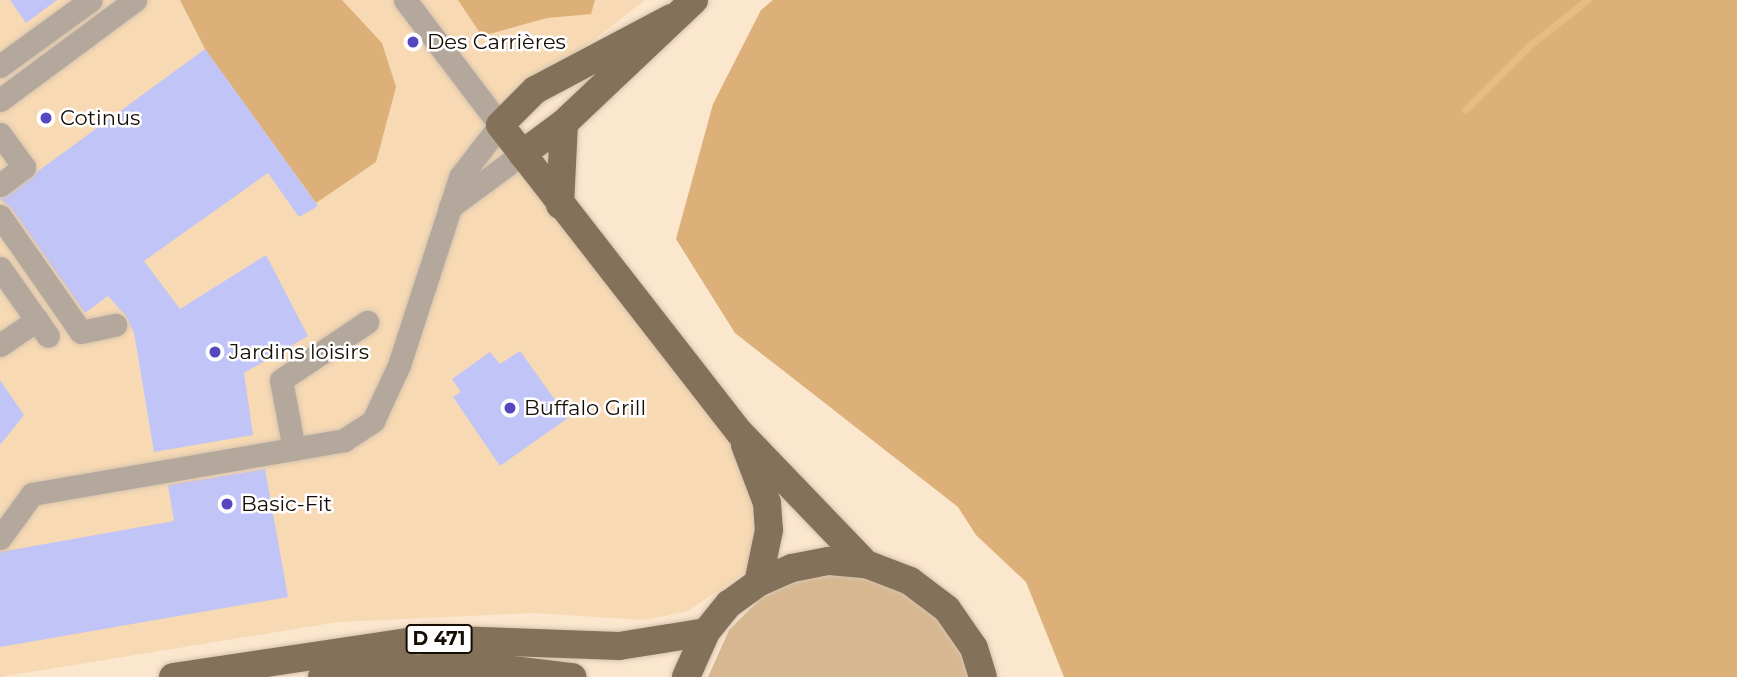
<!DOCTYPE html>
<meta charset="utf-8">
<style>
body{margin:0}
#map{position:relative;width:1737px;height:677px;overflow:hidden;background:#fbe6ce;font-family:Montserrat,sans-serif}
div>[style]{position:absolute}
.built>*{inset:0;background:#f7d9b3}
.green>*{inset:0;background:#d7b790}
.forest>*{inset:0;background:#dcb078}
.stream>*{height:7px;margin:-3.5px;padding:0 3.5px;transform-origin:3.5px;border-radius:3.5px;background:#e8bb83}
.building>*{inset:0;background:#c1c4f7}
.roads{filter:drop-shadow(0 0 2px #d6c3ae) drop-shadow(0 0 2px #d6c3ae)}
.minor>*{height:23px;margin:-11.5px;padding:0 11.5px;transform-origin:11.5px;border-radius:11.5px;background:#b3a89b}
.major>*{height:28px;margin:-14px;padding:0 14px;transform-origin:14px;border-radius:14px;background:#847159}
.dots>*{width:19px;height:19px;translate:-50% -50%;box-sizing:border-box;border:4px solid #fff;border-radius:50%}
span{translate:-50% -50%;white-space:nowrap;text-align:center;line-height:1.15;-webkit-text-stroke:5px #fff;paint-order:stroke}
.shield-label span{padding:2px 5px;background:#fff;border:2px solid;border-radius:5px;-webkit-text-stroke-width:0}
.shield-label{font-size:19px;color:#160d04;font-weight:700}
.poi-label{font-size:21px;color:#160d04}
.left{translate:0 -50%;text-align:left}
</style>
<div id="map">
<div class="built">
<div style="clip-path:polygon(0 0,645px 0,483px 126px,723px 430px,762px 499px,751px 568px,688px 611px,645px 620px,534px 613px,338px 622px,0 677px)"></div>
</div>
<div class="green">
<div style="clip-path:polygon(848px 574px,892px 584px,931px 607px,960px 642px,973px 677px,708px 677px,729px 630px,761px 598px,802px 579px)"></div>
</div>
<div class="forest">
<div style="clip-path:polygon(180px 0,342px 0,382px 43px,396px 87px,376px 162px,316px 203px,205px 49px)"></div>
<div style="clip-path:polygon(458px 0,595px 0,591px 14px,547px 18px,482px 36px)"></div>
<div style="clip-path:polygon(773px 0,1737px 0,1737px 677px,1064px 677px,1026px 582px,976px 535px,958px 507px,735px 333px,676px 239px,713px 104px,761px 10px)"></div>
</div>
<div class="stream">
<div style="left:1465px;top:110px;width:92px;rotate:-45deg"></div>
<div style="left:1530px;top:45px;width:73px;rotate:-38.3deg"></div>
</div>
<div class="building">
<div style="clip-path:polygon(10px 0,57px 0,26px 23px)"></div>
<div style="clip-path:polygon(205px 49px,318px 206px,299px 217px,268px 173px,144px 261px,180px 309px,266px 255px,308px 336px,244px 373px,253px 435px,154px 452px,134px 333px,126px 316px,108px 296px,85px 313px,11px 208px,0 199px)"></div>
<div style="clip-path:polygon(520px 351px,568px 418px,500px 466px,453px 397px,461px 392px,452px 379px,490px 352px,500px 364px)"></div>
<div style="clip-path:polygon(0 380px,24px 415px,0 445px)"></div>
<div style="clip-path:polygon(265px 469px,288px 597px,0 647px,0 552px,174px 521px,168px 485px)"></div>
</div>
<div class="roads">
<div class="minor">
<div style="left:0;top:66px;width:112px;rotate:-36deg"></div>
<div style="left:0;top:100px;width:168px;rotate:-36.5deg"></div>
<div style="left:0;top:134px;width:41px;rotate:54deg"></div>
<div style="left:24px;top:167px;width:30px;rotate:143deg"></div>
<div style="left:450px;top:207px;width:89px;rotate:-36.4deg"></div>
<div style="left:0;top:216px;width:141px;rotate:55.1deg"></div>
<div style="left:81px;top:332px;width:35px;rotate:-12deg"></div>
<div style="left:0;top:268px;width:83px;rotate:54.8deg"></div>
<div style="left:0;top:345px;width:45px;rotate:-34deg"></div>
<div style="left:294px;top:449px;width:70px;rotate:-100.7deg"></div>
<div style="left:281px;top:380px;width:104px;rotate:-34deg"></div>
<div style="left:0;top:538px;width:54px;rotate:-54deg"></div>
<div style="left:32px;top:494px;width:317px;rotate:-9.8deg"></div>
<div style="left:344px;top:440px;width:35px;rotate:-33deg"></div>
<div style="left:373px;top:421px;width:62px;rotate:-65.1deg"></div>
<div style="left:399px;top:365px;width:198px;rotate:-72deg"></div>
<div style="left:460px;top:177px;width:66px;rotate:-52.4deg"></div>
<div style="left:500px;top:125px;width:157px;rotate:-127.2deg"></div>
</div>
<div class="major">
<div style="left:671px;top:18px;width:154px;rotate:152.1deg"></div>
<div style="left:535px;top:90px;width:49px;rotate:135deg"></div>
<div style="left:500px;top:125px;width:390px;rotate:52.1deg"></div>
<div style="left:740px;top:433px;width:182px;rotate:46.1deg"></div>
<div style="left:522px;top:154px;width:52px;rotate:-36.4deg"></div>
<div style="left:564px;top:123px;width:179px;rotate:-43.4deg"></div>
<div style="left:560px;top:205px;width:82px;rotate:-87.2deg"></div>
<div style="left:745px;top:445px;width:62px;rotate:69.2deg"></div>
<div style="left:767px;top:503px;width:27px;rotate:86deg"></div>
<div style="left:769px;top:530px;width:54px;rotate:101.7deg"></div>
<div style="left:173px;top:677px;width:257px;rotate:-8.5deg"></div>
<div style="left:427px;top:639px;width:192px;rotate:2.1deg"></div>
<div style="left:619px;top:646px;width:88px;rotate:-9.1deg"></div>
<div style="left:322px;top:677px;width:115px;rotate:-5deg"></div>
<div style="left:437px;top:667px;width:59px;rotate:1deg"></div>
<div style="left:496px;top:668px;width:77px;rotate:6.8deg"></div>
<div style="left:686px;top:677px;width:49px;rotate:-66deg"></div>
<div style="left:706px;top:632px;width:36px;rotate:-51deg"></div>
<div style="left:729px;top:604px;width:36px;rotate:-36deg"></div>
<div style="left:758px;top:583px;width:37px;rotate:-24deg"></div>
<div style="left:792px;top:568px;width:38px;rotate:-11deg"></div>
<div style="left:829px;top:561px;width:37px;rotate:5deg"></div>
<div style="left:866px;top:564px;width:47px;rotate:21.1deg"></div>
<div style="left:910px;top:581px;width:46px;rotate:37.1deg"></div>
<div style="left:947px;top:609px;width:47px;rotate:55.3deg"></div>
<div style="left:974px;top:648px;width:30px;rotate:73deg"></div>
</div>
</div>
<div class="dots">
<div style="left:413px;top:42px;background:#5547bf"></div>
<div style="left:46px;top:118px;background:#5547bf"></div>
<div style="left:215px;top:352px;background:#5547bf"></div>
<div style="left:510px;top:408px;background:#5547bf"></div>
<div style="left:227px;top:504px;background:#5547bf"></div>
</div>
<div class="shield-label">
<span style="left:439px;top:639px">D 471</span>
</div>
<div class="poi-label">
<span class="left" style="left:427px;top:42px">Des Carrières</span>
<span class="left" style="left:60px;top:118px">Cotinus</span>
<span class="left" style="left:229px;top:352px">Jardins loisirs</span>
<span class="left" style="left:524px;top:408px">Buffalo Grill</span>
<span class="left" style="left:241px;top:504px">Basic-Fit</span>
</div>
</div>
